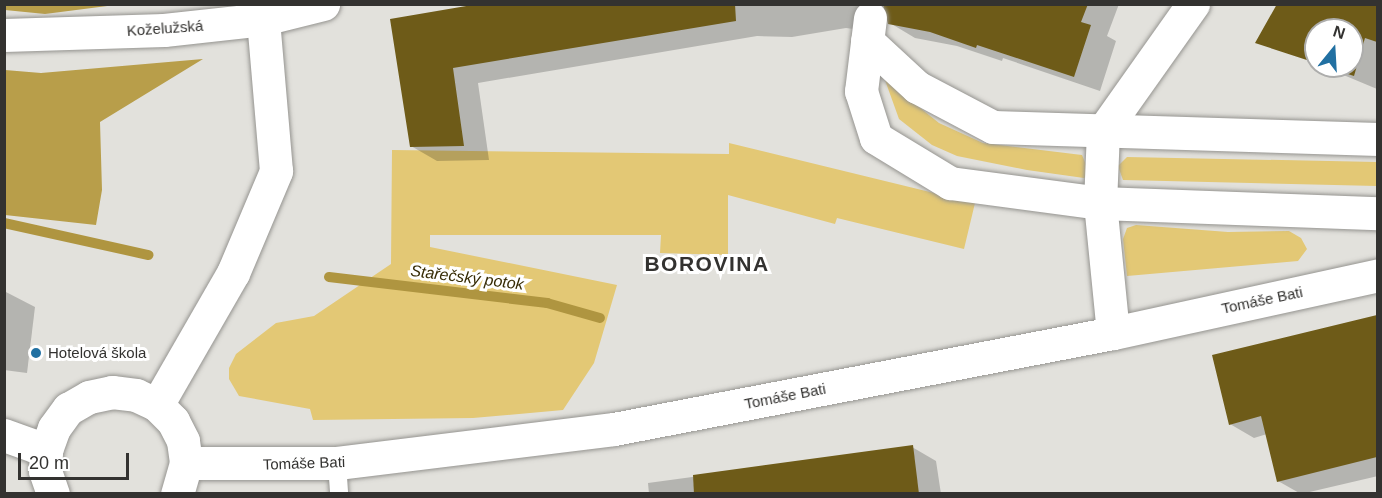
<!DOCTYPE html>
<meta charset="utf-8">
<style>
body{margin:0}
#map{position:relative;width:1382px;height:498px;overflow:hidden;background:#e2e1dc;font-family:Arial,sans-serif}
div>[style]{position:absolute}
.green>*{inset:0;background:#e3c875}
.forest>*{inset:0;background:#b89e4a}
.shadow>*{inset:0;background:#0003}
.stream>*{height:10px;margin:-5px;padding:0 5px;transform-origin:5px;border-radius:5px;background:#af9540}
.building>*{inset:0;background:#6e5b18}
.roads{filter:drop-shadow(0 0 2px #959490) drop-shadow(0 0 2px #959490)}
.service>*{height:18px;margin:-9px;padding:0 9px;transform-origin:9px;border-radius:9px;background:#fff}
.minor>*{height:33px;margin:-16.5px;padding:0 16.5px;transform-origin:16.5px;border-radius:16.5px;background:#fff}
.secondary>*{height:33px;margin:-16.5px;padding:0 16.5px;transform-origin:16.5px;border-radius:16.5px;background:#fff}
.dots>*{width:16px;height:16px;translate:-50% -50%;box-sizing:border-box;border:3px solid #fff;border-radius:50%}
span{translate:-50% -50%;white-space:nowrap;text-align:center;line-height:1.15;-webkit-text-stroke:6px #fff;paint-order:stroke}
.street-label{font-size:15px;color:#333230}
.poi-label{font-size:15px;color:#333230}
.left{translate:0 -50%;text-align:left}
.water-label{font-size:16px;color:#362b05;font-style:italic}
.district-label{font-size:21px;color:#333230;font-weight:700;letter-spacing:1.5px}
.frame{position:absolute;inset:0;border:6px solid #333230;pointer-events:none}
.north{position:absolute;left:1304px;top:18px;width:60px;height:60px;box-sizing:border-box;background:#fff;border:2px solid #adadac;border-radius:50%;rotate:18deg;font-size:16px;font-weight:700;line-height:24px;text-align:center;color:#333230}
.north::after{content:'';display:block;margin:auto;width:21px;height:27px;background:#2170a2;clip-path:polygon(50% 0,100% 100%,50% 72%,0 100%)}
.scale{position:absolute;left:18px;top:453px;width:111px;height:27px;box-sizing:border-box;border:3px solid #333230;border-top:0;padding-left:8px;font-size:18px;line-height:21px;white-space:nowrap;color:#333230;-webkit-text-stroke:4px #fff;paint-order:stroke}
</style>
<div id="map">
<div class="green">
<div style="clip-path:polygon(881px 69px,894px 87px,939px 123px,983px 143px,1082px 155px,1090px 174px,1084px 178px,1027px 170px,957px 156px,932px 145px,899px 119px)"></div>
<div style="clip-path:polygon(729px 143px,975px 203px,964px 249px,837px 218px,835px 224px,728px 195px,728px 255px,660px 253px,661px 235px,430px 235px,430px 247px,617px 285px,594px 363px,563px 410px,473px 418px,313px 420px,310px 409px,239px 396px,229px 379px,229px 368px,236px 354px,276px 323px,314px 316px,391px 264px,392px 150px,729px 154px)"></div>
<div style="clip-path:polygon(1127px 157px,1377px 162px,1377px 186px,1123px 180px,1118px 166px)"></div>
<div style="clip-path:polygon(1136px 225px,1228px 232px,1289px 231px,1301px 238px,1307px 249px,1298px 261px,1127px 276px,1123px 239px,1127px 228px)"></div>
</div>
<div class="forest">
<div style="clip-path:polygon(4px 5px,5px 4px,115px 5px,45px 14px,5px 10px)"></div>
<div style="clip-path:polygon(203px 59px,100px 122px,102px 190px,96px 225px,5px 215px,5px 70px,41px 73px)"></div>
</div>
<div class="shadow">
<div style="clip-path:polygon(487px 4px,1119px 4px,1107px 36px,1116px 41px,1100px 91px,1003px 58px,1002px 61px,957px 46px,915px 38px,890px 23px,889px 17px,881px 21px,875px 32px,846px 28px,792px 37px,757px 36px,478px 83px,489px 160px,437px 161px,411px 146px)"></div>
<div style="clip-path:polygon(1280px 4px,1378px 4px,1377px 89px,1322px 66px,1352px 66px,1352px 30px,1316px 30px,1316px 63px)"></div>
<div style="clip-path:polygon(4px 291px,35px 307px,27px 373px,4px 370px)"></div>
<div style="clip-path:polygon(1378px 317px,1378px 476px,1301px 494px,1278px 481px,1267px 434px,1254px 438px,1230px 424px,1214px 356px)"></div>
<div style="clip-path:polygon(912px 447px,936px 461px,941px 494px,649px 494px,648px 483px)"></div>
</div>
<div class="stream">
<div style="left:4px;top:223px;width:148px;rotate:12.5deg"></div>
<div style="left:329px;top:277px;width:220px;rotate:6.8deg"></div>
<div style="left:547px;top:303px;width:55px;rotate:15.8deg"></div>
</div>
<div class="building">
<div style="clip-path:polygon(478px 4px,735px 4px,736px 21px,453px 68px,464px 146px,410px 147px,390px 19px)"></div>
<div style="clip-path:polygon(883px 4px,1088px 4px,1081px 22px,1091px 25px,1074px 77px,977px 45px,976px 48px,930px 32px,888px 24px)"></div>
<div style="clip-path:polygon(1277px 4px,1377px 4px,1377px 42px,1365px 38px,1354px 76px,1323px 66px,1352px 66px,1352px 30px,1316px 30px,1316px 63px,1255px 43px)"></div>
<div style="clip-path:polygon(1377px 315px,1377px 457px,1277px 482px,1261px 416px,1229px 425px,1212px 355px)"></div>
<div style="clip-path:polygon(913px 445px,919px 494px,694px 494px,693px 475px)"></div>
</div>
<div class="roads">
<div class="service">
<div style="left:337px;top:463px;width:31px;rotate:86deg"></div>
</div>
<div class="minor">
<div style="left:870px;top:18px;width:74px;rotate:97deg"></div>
<div style="left:861px;top:91px;width:49px;rotate:72.3deg"></div>
<div style="left:876px;top:138px;width:87px;rotate:31.3deg"></div>
<div style="left:950px;top:183px;width:151px;rotate:7.6deg"></div>
<div style="left:1100px;top:203px;width:278px;rotate:2.1deg"></div>
<div style="left:867px;top:41px;width:68px;rotate:42.6deg"></div>
<div style="left:917px;top:87px;width:86px;rotate:27.8deg"></div>
<div style="left:993px;top:127px;width:385px;rotate:1.8deg"></div>
<div style="left:1113px;top:333px;width:131px;rotate:-95.7deg"></div>
<div style="left:1100px;top:203px;width:72px;rotate:-87.6deg"></div>
<div style="left:1103px;top:131px;width:156px;rotate:-54.7deg"></div>
<div style="left:157px;top:405px;width:152px;rotate:-60.1deg"></div>
<div style="left:233px;top:273px;width:111px;rotate:-67.1deg"></div>
<div style="left:276px;top:171px;width:153px;rotate:-94.9deg"></div>
<div style="left:4px;top:435px;width:45px;rotate:19.7deg"></div>
<div style="left:186px;top:463px;width:151px"></div>
<div style="left:337px;top:463px;width:279px;rotate:-7deg"></div>
<div style="left:614px;top:429px;width:508px;rotate:-10.89deg"></div>
<div style="left:1113px;top:333px;width:271px;rotate:-12.3deg"></div>
<div style="left:53px;top:494px;width:24px;rotate:-109deg"></div>
<div style="left:45px;top:471px;width:21px;rotate:-87deg"></div>
<div style="left:46px;top:450px;width:23px;rotate:-70deg"></div>
<div style="left:54px;top:428px;width:24px;rotate:-54deg"></div>
<div style="left:68px;top:409px;width:24px;rotate:-30deg"></div>
<div style="left:89px;top:397px;width:24px;rotate:-12deg"></div>
<div style="left:112px;top:392px;width:24px;rotate:7deg"></div>
<div style="left:136px;top:395px;width:23px;rotate:25deg"></div>
<div style="left:157px;top:405px;width:23px;rotate:45deg"></div>
<div style="left:173px;top:421px;width:22px;rotate:63deg"></div>
<div style="left:183px;top:441px;width:22px;rotate:82deg"></div>
<div style="left:186px;top:463px;width:32px;rotate:106deg"></div>
</div>
<div class="secondary">
<div style="left:4px;top:35px;width:160px;rotate:-1.8deg"></div>
<div style="left:164px;top:30px;width:100px;rotate:-6.3deg"></div>
<div style="left:263px;top:19px;width:62px;rotate:-14deg"></div>
</div>
</div>
<div class="dots">
<div style="left:36px;top:353px;background:#2170a2"></div>
</div>
<div class="street-label">
<span style="left:165px;top:28px;rotate:-4deg">Koželužská</span>
<span style="left:1262px;top:300px;rotate:-12deg">Tomáše Bati</span>
<span style="left:785px;top:396px;rotate:-11deg">Tomáše Bati</span>
<span style="left:304px;top:463px;rotate:-2deg">Tomáše Bati</span>
</div>
<div class="poi-label">
<span class="left" style="left:48px;top:353px">Hotelová škola</span>
</div>
<div class="water-label">
<span style="left:467px;top:278px;rotate:7deg">Stařečský potok</span>
</div>
<div class="district-label">
<span style="left:707px;top:264px">BOROVINA</span>
</div>
<div class="frame"></div>
<div class="north">N</div>
<div class="scale">20 m</div>
</div>
